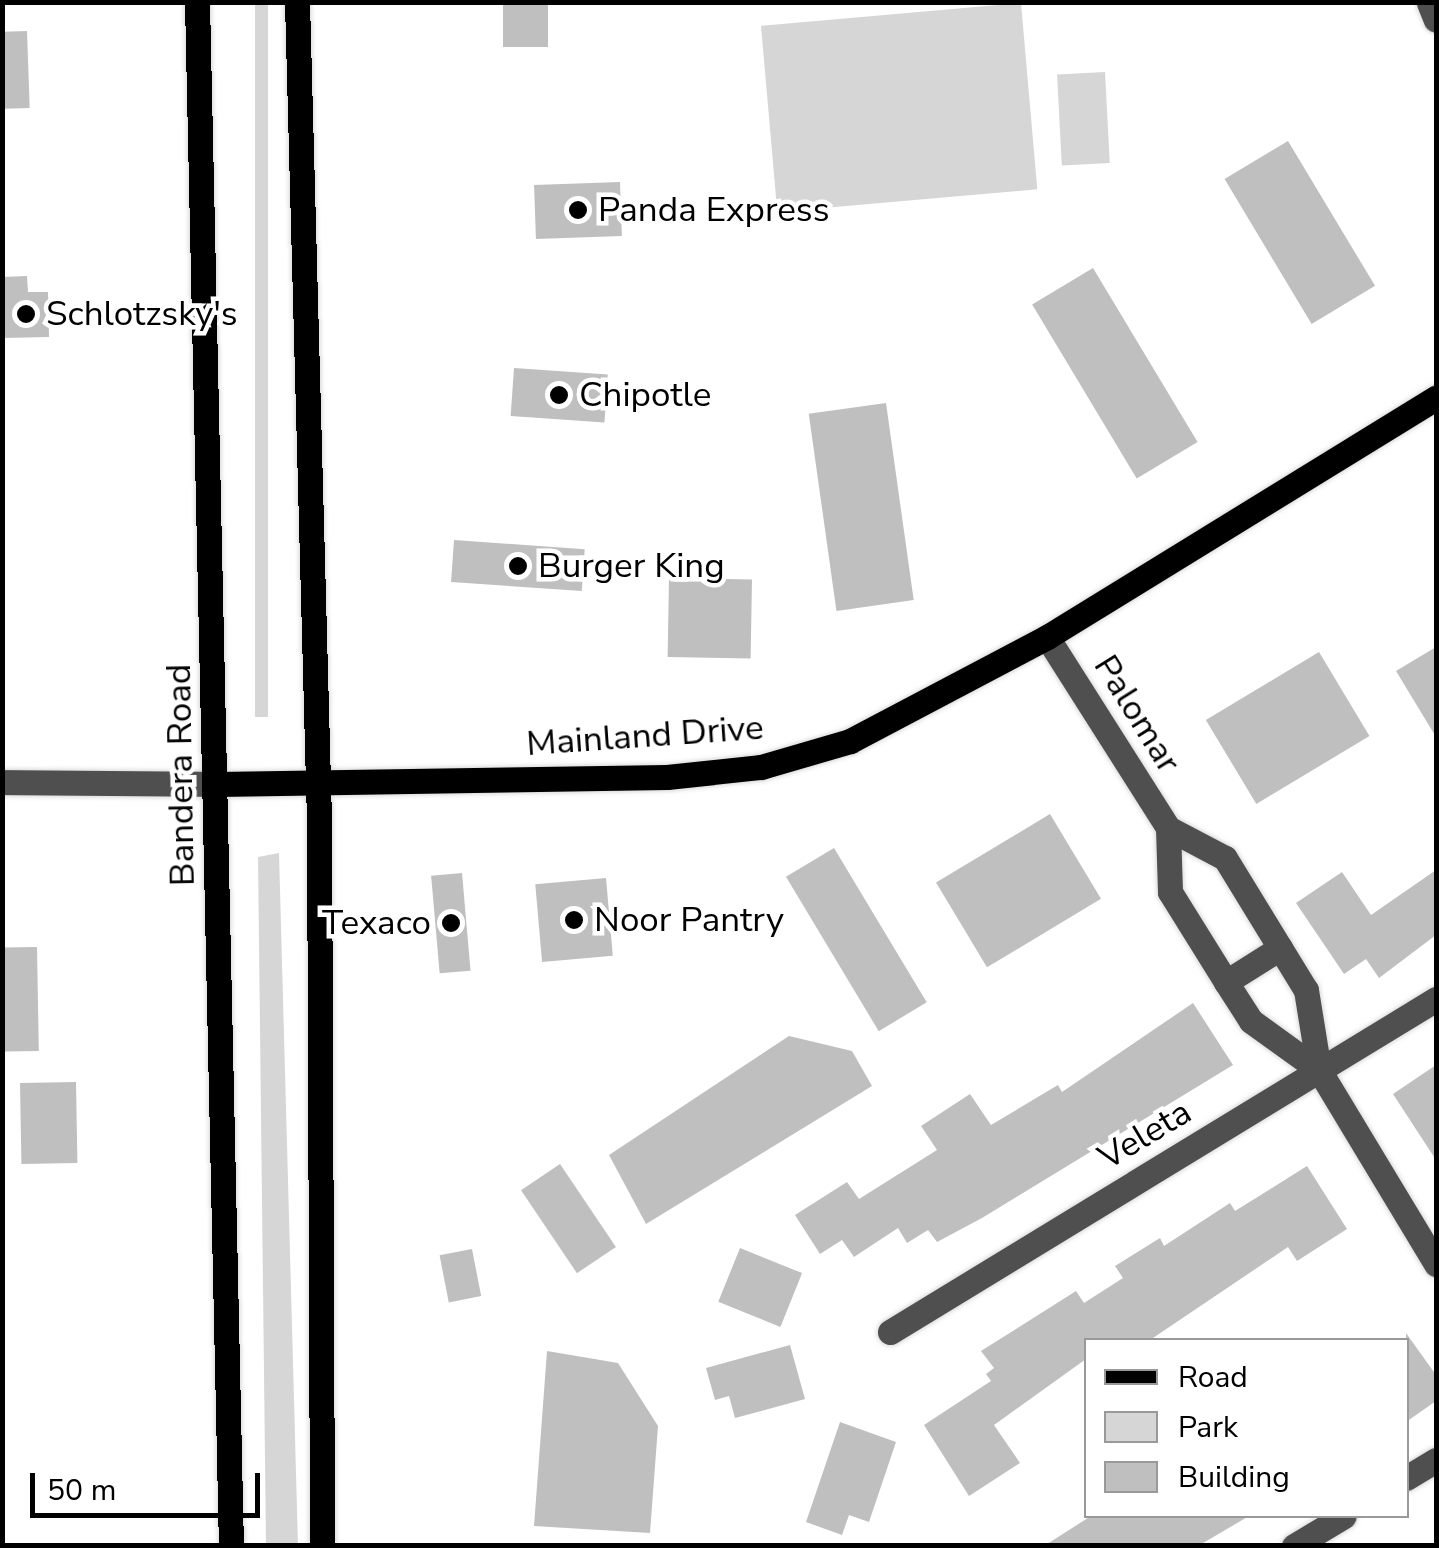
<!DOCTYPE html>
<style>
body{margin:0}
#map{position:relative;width:1439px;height:1548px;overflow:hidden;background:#fff;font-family:"Nunito Sans",sans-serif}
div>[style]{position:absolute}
.green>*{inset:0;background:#d6d6d6;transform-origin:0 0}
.building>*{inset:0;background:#bfbfbf;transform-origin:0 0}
.roads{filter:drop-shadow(0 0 2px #dbdbdb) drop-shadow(0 0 2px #dbdbdb)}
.minor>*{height:25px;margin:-12.5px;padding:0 12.5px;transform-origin:12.5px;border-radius:12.5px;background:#4f4f4f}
.major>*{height:25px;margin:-12.5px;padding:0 12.5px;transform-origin:12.5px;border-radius:12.5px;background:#000}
.dots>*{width:28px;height:28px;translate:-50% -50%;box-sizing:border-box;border:5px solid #fff;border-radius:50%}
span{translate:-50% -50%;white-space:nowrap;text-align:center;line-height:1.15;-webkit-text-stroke:9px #fff;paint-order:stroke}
.poi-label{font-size:35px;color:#000}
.left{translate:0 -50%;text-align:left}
.right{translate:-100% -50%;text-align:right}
.street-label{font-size:35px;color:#000}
.frame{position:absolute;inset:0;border:5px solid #000;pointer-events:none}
.legend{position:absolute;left:1084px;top:1338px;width:325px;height:180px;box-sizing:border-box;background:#fff;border:2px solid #999;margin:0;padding:12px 18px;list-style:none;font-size:30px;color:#000}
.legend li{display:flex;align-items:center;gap:20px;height:50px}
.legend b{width:50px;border:2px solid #999}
.scale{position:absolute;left:30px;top:1473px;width:230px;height:45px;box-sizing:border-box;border:5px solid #000;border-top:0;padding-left:12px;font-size:30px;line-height:35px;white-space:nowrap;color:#000;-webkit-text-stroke:8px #fff;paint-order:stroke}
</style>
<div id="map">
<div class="green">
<div style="left:255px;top:3px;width:13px;height:714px"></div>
<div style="left:1021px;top:3px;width:187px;height:261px;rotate:85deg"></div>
<div style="left:1105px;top:72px;width:91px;height:48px;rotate:87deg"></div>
<div style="clip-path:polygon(279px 853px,298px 1545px,298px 1546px,266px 1545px,258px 857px)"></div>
</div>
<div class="building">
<div style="left:503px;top:2px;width:45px;height:45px"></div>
<div style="left:27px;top:31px;width:77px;height:25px;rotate:88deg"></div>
<div style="left:1288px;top:141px;width:169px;height:74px;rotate:59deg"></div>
<div style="left:620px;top:182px;width:54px;height:86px;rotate:88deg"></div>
<div style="left:1093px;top:268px;width:203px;height:71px;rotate:59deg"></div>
<div style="clip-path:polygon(27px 276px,28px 292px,48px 292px,49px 337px,2px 338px,2px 277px)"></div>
<div style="left:514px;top:368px;width:94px;height:48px;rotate:4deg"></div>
<div style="left:886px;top:403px;width:199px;height:78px;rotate:82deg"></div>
<div style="left:454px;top:540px;width:131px;height:42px;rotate:4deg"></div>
<div style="left:669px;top:578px;width:83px;height:79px;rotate:1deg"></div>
<div style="clip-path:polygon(1436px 647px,1436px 737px,1396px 671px)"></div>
<div style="left:1319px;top:652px;width:98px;height:132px;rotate:59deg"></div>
<div style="left:1050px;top:814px;width:99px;height:133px;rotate:59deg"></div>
<div style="left:834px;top:848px;width:180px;height:56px;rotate:59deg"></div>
<div style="clip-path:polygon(1436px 870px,1436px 935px,1379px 978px,1366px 959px,1344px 974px,1296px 903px,1342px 872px,1371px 915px)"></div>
<div style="left:462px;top:873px;width:98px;height:31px;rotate:85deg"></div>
<div style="left:606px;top:878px;width:78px;height:71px;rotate:85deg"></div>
<div style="left:37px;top:947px;width:104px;height:35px;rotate:89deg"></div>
<div style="clip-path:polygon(1193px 1003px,1233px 1065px,982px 1218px,937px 1242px,928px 1230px,907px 1243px,898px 1228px,854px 1257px,842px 1240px,820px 1254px,795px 1215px,847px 1182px,859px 1199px,937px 1150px,921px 1126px,970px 1094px,991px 1125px,1058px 1085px,1062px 1092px)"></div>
<div style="clip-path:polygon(789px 1036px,852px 1051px,872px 1086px,646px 1224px,609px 1155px)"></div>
<div style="clip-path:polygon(1436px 1065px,1436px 1160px,1393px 1094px)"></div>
<div style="left:76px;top:1082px;width:81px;height:56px;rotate:89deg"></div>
<div style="left:560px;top:1164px;width:100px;height:47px;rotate:56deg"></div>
<div style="clip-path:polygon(1307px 1166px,1347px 1229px,1297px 1261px,1288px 1247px,1150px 1340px,1086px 1340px,1086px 1359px,994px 1425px,1020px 1463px,969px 1496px,924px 1425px,991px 1381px,986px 1374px,994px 1368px,981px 1351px,1076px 1291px,1084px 1303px,1123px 1278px,1115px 1266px,1160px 1238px,1164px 1246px,1230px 1203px,1235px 1211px)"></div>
<div style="left:740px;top:1248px;width:67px;height:58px;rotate:22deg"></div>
<div style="left:472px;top:1249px;width:48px;height:33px;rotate:79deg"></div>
<div style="clip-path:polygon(1406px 1333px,1436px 1375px,1436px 1401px,1406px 1422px)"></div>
<div style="clip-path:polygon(790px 1345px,805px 1399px,735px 1418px,729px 1396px,715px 1400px,706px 1368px)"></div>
<div style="clip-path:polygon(547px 1351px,618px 1363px,658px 1426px,650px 1533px,534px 1526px)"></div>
<div style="clip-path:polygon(840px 1422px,896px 1442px,869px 1522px,849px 1515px,842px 1535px,806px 1522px)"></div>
<div style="clip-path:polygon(1091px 1516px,1249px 1516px,1198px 1546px,1044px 1546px)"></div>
</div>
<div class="roads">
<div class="minor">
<div style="left:1429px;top:3px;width:18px;rotate:68deg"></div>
<div style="left:1047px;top:637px;width:226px;rotate:57.6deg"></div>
<div style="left:1168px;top:828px;width:64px;rotate:27.8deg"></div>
<div style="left:1225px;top:858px;width:155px;rotate:58.5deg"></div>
<div style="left:1306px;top:990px;width:81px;rotate:80.8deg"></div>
<div style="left:1319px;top:1070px;width:227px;rotate:58.9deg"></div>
<div style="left:2px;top:782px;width:215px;rotate:0.5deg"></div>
<div style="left:1168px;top:828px;width:64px;rotate:88.2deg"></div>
<div style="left:1170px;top:892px;width:106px;rotate:58.1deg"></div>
<div style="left:1226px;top:982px;width:46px;rotate:57.3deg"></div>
<div style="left:1251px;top:1021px;width:84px;rotate:35.8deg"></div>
<div style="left:1226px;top:982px;width:64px;rotate:-32.2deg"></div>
<div style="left:890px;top:1332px;width:640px;rotate:-31.38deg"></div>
<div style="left:1406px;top:1478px;width:35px;rotate:-31deg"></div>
<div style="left:1294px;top:1546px;width:58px;rotate:-31deg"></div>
</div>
<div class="major">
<div style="left:197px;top:2px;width:1544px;rotate:88.74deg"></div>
<div style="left:297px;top:2px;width:816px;rotate:88.46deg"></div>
<div style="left:319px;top:818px;width:728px;rotate:89.76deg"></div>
<div style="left:217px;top:784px;width:450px;rotate:-0.9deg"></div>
<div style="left:667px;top:777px;width:95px;rotate:-6.1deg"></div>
<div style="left:761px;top:767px;width:93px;rotate:-16.3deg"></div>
<div style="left:850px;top:741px;width:223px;rotate:-27.8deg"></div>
<div style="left:1047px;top:637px;width:457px;rotate:-31.6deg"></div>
</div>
</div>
<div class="dots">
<div style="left:578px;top:210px;background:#000"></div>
<div style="left:26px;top:314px;background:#000"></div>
<div style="left:559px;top:395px;background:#000"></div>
<div style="left:518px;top:566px;background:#000"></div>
<div style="left:574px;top:920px;background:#000"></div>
<div style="left:451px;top:923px;background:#000"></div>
</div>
<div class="poi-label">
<span class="left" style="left:598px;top:210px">Panda Express</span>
<span class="left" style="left:46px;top:314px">Schlotzsky's</span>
<span class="left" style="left:579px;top:395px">Chipotle</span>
<span class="left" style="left:538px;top:566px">Burger King</span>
<span class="left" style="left:594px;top:920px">Noor Pantry</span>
<span class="right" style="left:431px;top:923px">Texaco</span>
</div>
<div class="street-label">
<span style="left:1137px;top:714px;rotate:58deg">Palomar</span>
<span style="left:645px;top:736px;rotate:-4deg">Mainland Drive</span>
<span style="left:181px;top:775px;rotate:-91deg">Bandera Road</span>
<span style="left:1145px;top:1135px;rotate:-31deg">Veleta</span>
</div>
<div class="frame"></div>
<ul class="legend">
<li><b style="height:12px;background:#000"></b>Road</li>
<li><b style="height:28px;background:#d6d6d6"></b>Park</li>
<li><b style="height:28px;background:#bfbfbf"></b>Building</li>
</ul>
<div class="scale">50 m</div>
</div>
